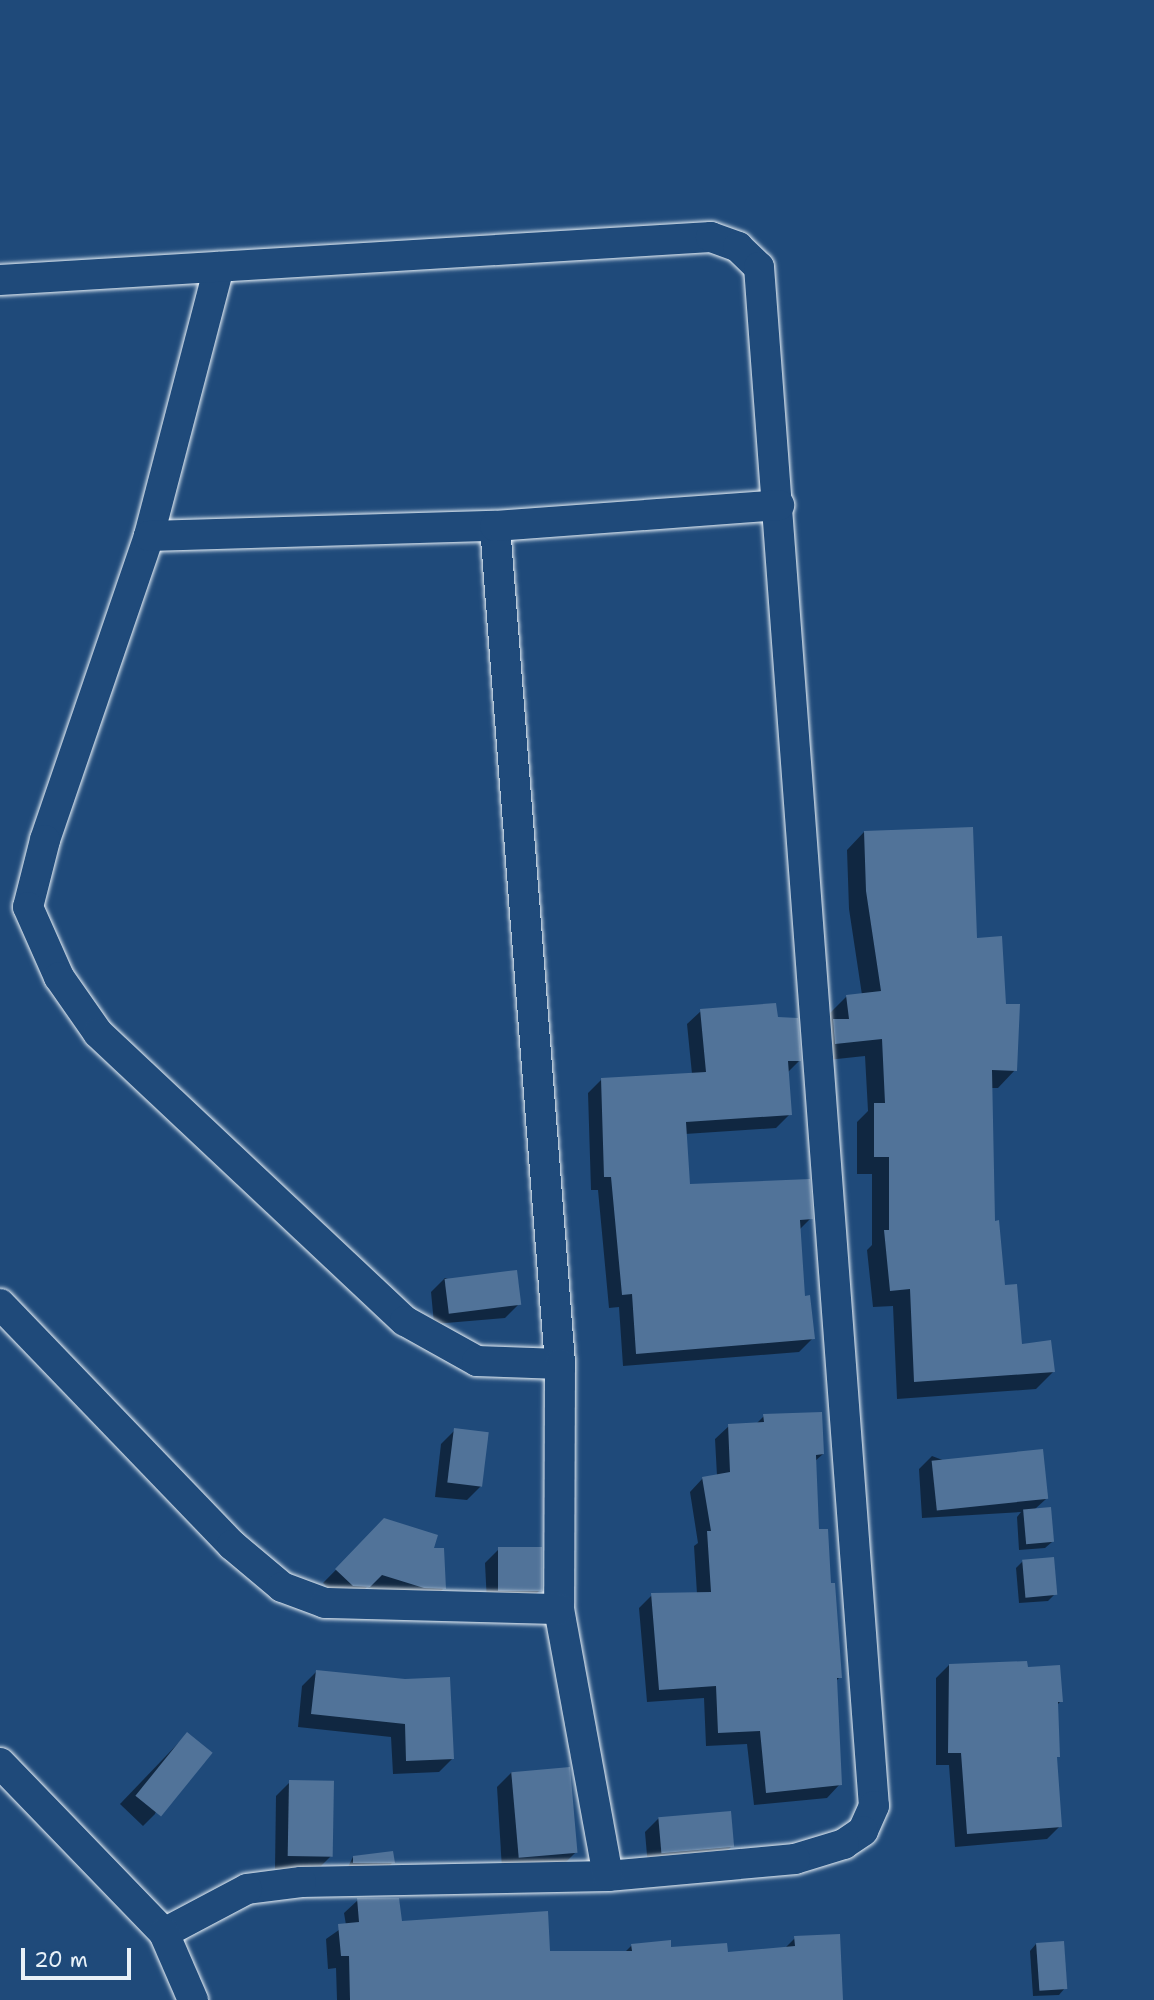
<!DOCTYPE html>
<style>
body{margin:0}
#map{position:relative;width:1154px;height:2000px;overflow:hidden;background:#1f4a7a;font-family:"Shantell Sans",sans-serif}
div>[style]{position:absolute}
.shadow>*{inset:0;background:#0007}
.building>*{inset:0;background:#517399;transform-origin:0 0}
.roads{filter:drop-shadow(0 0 2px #e8f1f8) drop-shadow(0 0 2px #e8f1f8)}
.minor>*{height:30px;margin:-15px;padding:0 15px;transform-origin:15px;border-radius:15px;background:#1f4a7a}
span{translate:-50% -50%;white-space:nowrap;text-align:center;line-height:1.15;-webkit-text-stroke:6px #1f4a7a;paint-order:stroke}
.scale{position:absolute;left:21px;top:1948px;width:110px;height:32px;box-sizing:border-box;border:4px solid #e8f1f8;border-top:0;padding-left:9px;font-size:21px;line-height:24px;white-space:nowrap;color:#e8f1f8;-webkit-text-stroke:5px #1f4a7a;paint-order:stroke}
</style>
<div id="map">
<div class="shadow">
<div style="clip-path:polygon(864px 832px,975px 939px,1004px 1006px,1015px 1070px,998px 1088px,991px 1088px,994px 1222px,1004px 1287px,1020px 1346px,1054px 1371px,1036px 1389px,897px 1399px,893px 1306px,873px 1307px,867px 1250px,872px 1245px,872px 1174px,857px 1174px,857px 1122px,868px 1111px,865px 1056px,818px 1061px,829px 1014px,846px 997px,862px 995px,849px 909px,847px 850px)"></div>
<div style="clip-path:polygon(701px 1011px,776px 1019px,799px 1061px,787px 1073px,790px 1114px,776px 1128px,685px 1134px,688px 1186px,811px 1218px,799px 1230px,803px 1298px,813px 1338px,799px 1352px,623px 1366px,619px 1307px,609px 1308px,598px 1190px,591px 1190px,588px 1093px,602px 1079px,692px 1074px,687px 1024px)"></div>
<div style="clip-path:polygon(445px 1278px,519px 1304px,505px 1318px,434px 1324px,431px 1292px)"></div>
<div style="clip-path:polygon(764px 1416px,823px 1454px,814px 1462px,818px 1531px,840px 1677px,836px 1681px,840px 1784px,827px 1798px,754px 1805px,747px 1744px,706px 1746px,704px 1698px,647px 1702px,639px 1608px,652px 1595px,697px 1594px,694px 1546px,698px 1543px,690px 1492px,703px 1478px,717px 1476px,715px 1439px,729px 1426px,756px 1424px)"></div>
<div style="clip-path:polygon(455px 1430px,481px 1486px,467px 1500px,435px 1497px,441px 1444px)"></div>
<div style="clip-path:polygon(932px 1456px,1046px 1499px,1035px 1509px,1052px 1542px,1045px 1548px,1019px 1550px,1017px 1517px,1021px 1512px,922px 1518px,919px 1469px)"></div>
<div style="clip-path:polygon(385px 1520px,432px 1550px,444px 1588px,431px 1601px,410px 1601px,367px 1587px,355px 1599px,339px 1599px,323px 1583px)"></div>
<div style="clip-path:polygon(499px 1549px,540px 1590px,526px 1604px,487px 1603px,485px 1563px)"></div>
<div style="clip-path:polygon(1023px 1561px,1055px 1594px,1048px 1601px,1019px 1603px,1016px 1568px)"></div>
<div style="clip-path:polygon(949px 1665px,1061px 1701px,1057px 1705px,1055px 1760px,1060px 1826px,1047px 1839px,955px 1847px,949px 1765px,936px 1765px,936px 1678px)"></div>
<div style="clip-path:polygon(316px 1672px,405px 1681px,453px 1758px,439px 1772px,393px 1774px,391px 1737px,298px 1727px,302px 1686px)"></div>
<div style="clip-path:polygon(187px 1734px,155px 1814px,143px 1826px,120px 1804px)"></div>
<div style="clip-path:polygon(512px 1772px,576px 1852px,562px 1866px,502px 1869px,497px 1787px)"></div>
<div style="clip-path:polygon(290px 1782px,331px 1856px,317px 1870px,275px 1869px,276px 1796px)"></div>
<div style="clip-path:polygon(659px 1818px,732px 1846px,718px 1860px,648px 1867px,645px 1832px)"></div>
<div style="clip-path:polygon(353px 1857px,393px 1862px,386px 1869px,347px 1869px)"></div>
<div style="clip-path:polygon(358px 1900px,400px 1923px,549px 1953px,625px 1952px,632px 1945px,726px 1954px,784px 1949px,795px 1938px,841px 2000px,337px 2000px,336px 1968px,328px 1969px,326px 1939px,346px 1925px,344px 1913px)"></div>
<div style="clip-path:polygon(1036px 1944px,1065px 1988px,1059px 1995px,1033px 1996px,1030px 1951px)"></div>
</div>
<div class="building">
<div style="clip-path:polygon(973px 827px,977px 938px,1002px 936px,1006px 1004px,1020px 1004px,1017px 1071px,992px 1070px,995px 1221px,999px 1220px,1005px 1285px,1017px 1284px,1022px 1344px,1051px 1340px,1055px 1372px,914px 1382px,910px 1289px,890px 1291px,884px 1230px,889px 1230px,889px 1157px,874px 1157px,874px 1103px,885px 1103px,882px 1039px,835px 1044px,833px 1019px,849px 1019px,846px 995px,881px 991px,866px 891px,864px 831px)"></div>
<div style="clip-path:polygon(776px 1003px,778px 1017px,798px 1018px,801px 1061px,788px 1061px,792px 1115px,686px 1122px,690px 1184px,810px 1179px,813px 1219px,800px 1220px,805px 1296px,810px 1295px,815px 1339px,636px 1354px,632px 1294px,622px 1295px,611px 1177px,604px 1177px,601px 1078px,706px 1072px,700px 1009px)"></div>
<div style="left:517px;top:1270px;width:35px;height:73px;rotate:83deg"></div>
<div style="clip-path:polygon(822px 1412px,824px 1454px,816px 1455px,819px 1529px,828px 1529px,831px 1583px,835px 1583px,842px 1678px,837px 1678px,842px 1785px,766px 1793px,760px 1731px,718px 1733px,716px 1686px,659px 1690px,651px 1593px,711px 1592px,707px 1531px,711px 1531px,702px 1477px,730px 1472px,728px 1424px,764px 1422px,763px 1414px)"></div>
<div style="left:454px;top:1428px;width:35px;height:55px;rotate:7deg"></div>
<div style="left:1043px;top:1449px;width:50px;height:112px;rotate:84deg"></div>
<div style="left:1051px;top:1507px;width:35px;height:28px;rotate:85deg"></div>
<div style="clip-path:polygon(384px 1518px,438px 1535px,434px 1548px,444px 1548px,446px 1589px,424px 1588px,382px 1575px,370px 1587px,353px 1586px,335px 1569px)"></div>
<div style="left:542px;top:1547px;width:44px;height:44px;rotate:90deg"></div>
<div style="left:1054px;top:1557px;width:38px;height:32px;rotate:85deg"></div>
<div style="clip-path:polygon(1027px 1661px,1028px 1667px,1060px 1665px,1063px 1702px,1058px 1702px,1060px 1757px,1057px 1757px,1062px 1827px,967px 1834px,961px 1753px,948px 1753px,949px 1664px)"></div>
<div style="clip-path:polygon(316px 1670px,405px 1679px,450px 1677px,454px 1759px,406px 1761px,405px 1724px,311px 1714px)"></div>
<div style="left:187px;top:1732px;width:33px;height:82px;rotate:39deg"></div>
<div style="left:570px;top:1767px;width:86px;height:59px;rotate:85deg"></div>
<div style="left:289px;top:1780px;width:45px;height:76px;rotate:1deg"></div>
<div style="left:731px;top:1811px;width:36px;height:73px;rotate:85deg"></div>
<div style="clip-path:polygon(393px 1851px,395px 1863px,353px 1863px,353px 1856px)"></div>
<div style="clip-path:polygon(357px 1898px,399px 1898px,402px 1921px,548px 1911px,550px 1951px,632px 1951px,631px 1944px,671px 1940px,671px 1947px,727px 1943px,728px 1952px,795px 1946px,794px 1936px,840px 1934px,843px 2000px,350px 2000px,349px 1956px,341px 1956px,338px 1924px,359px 1922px)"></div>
<div style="left:1064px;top:1941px;width:48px;height:28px;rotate:86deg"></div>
</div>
<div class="roads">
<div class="minor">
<div style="left:219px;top:267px;width:278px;rotate:104.6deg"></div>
<div style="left:149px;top:536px;width:321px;rotate:108.9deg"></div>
<div style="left:45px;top:840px;width:69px;rotate:104.2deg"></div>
<div style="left:28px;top:907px;width:77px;rotate:66.1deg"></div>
<div style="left:59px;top:977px;width:68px;rotate:55.1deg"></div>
<div style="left:98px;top:1033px;width:421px;rotate:43.2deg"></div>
<div style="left:405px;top:1321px;width:82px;rotate:29.1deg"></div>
<div style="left:477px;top:1361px;width:83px;rotate:2.1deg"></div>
<div style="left:0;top:280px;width:712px;rotate:-3.46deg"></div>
<div style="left:711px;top:237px;width:29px;rotate:20deg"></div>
<div style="left:738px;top:247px;width:29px;rotate:44deg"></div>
<div style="left:759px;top:267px;width:1543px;rotate:85.73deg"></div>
<div style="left:874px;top:1806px;width:27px;rotate:114deg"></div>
<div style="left:863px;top:1831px;width:23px;rotate:146deg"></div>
<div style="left:844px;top:1844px;width:51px;rotate:163deg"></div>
<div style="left:795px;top:1859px;width:188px;rotate:174.8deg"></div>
<div style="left:608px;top:1876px;width:307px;rotate:178.9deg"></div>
<div style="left:301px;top:1882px;width:54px;rotate:172.6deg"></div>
<div style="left:247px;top:1889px;width:94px;rotate:152.1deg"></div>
<div style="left:495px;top:526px;width:841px;rotate:85.56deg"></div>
<div style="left:560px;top:1364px;width:245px;rotate:90.2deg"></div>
<div style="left:559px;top:1609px;width:271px;rotate:79.6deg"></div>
<div style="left:149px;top:536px;width:346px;rotate:-1.7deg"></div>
<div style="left:495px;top:526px;width:285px;rotate:-4.2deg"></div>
<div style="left:0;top:1304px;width:335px;rotate:46.1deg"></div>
<div style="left:232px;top:1545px;width:65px;rotate:40deg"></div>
<div style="left:282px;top:1587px;width:46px;rotate:20.4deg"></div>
<div style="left:325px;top:1603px;width:234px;rotate:1.5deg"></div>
<div style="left:0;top:1763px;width:236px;rotate:46deg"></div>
<div style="left:164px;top:1933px;width:73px;rotate:66.6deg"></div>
</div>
</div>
<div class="scale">20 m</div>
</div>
